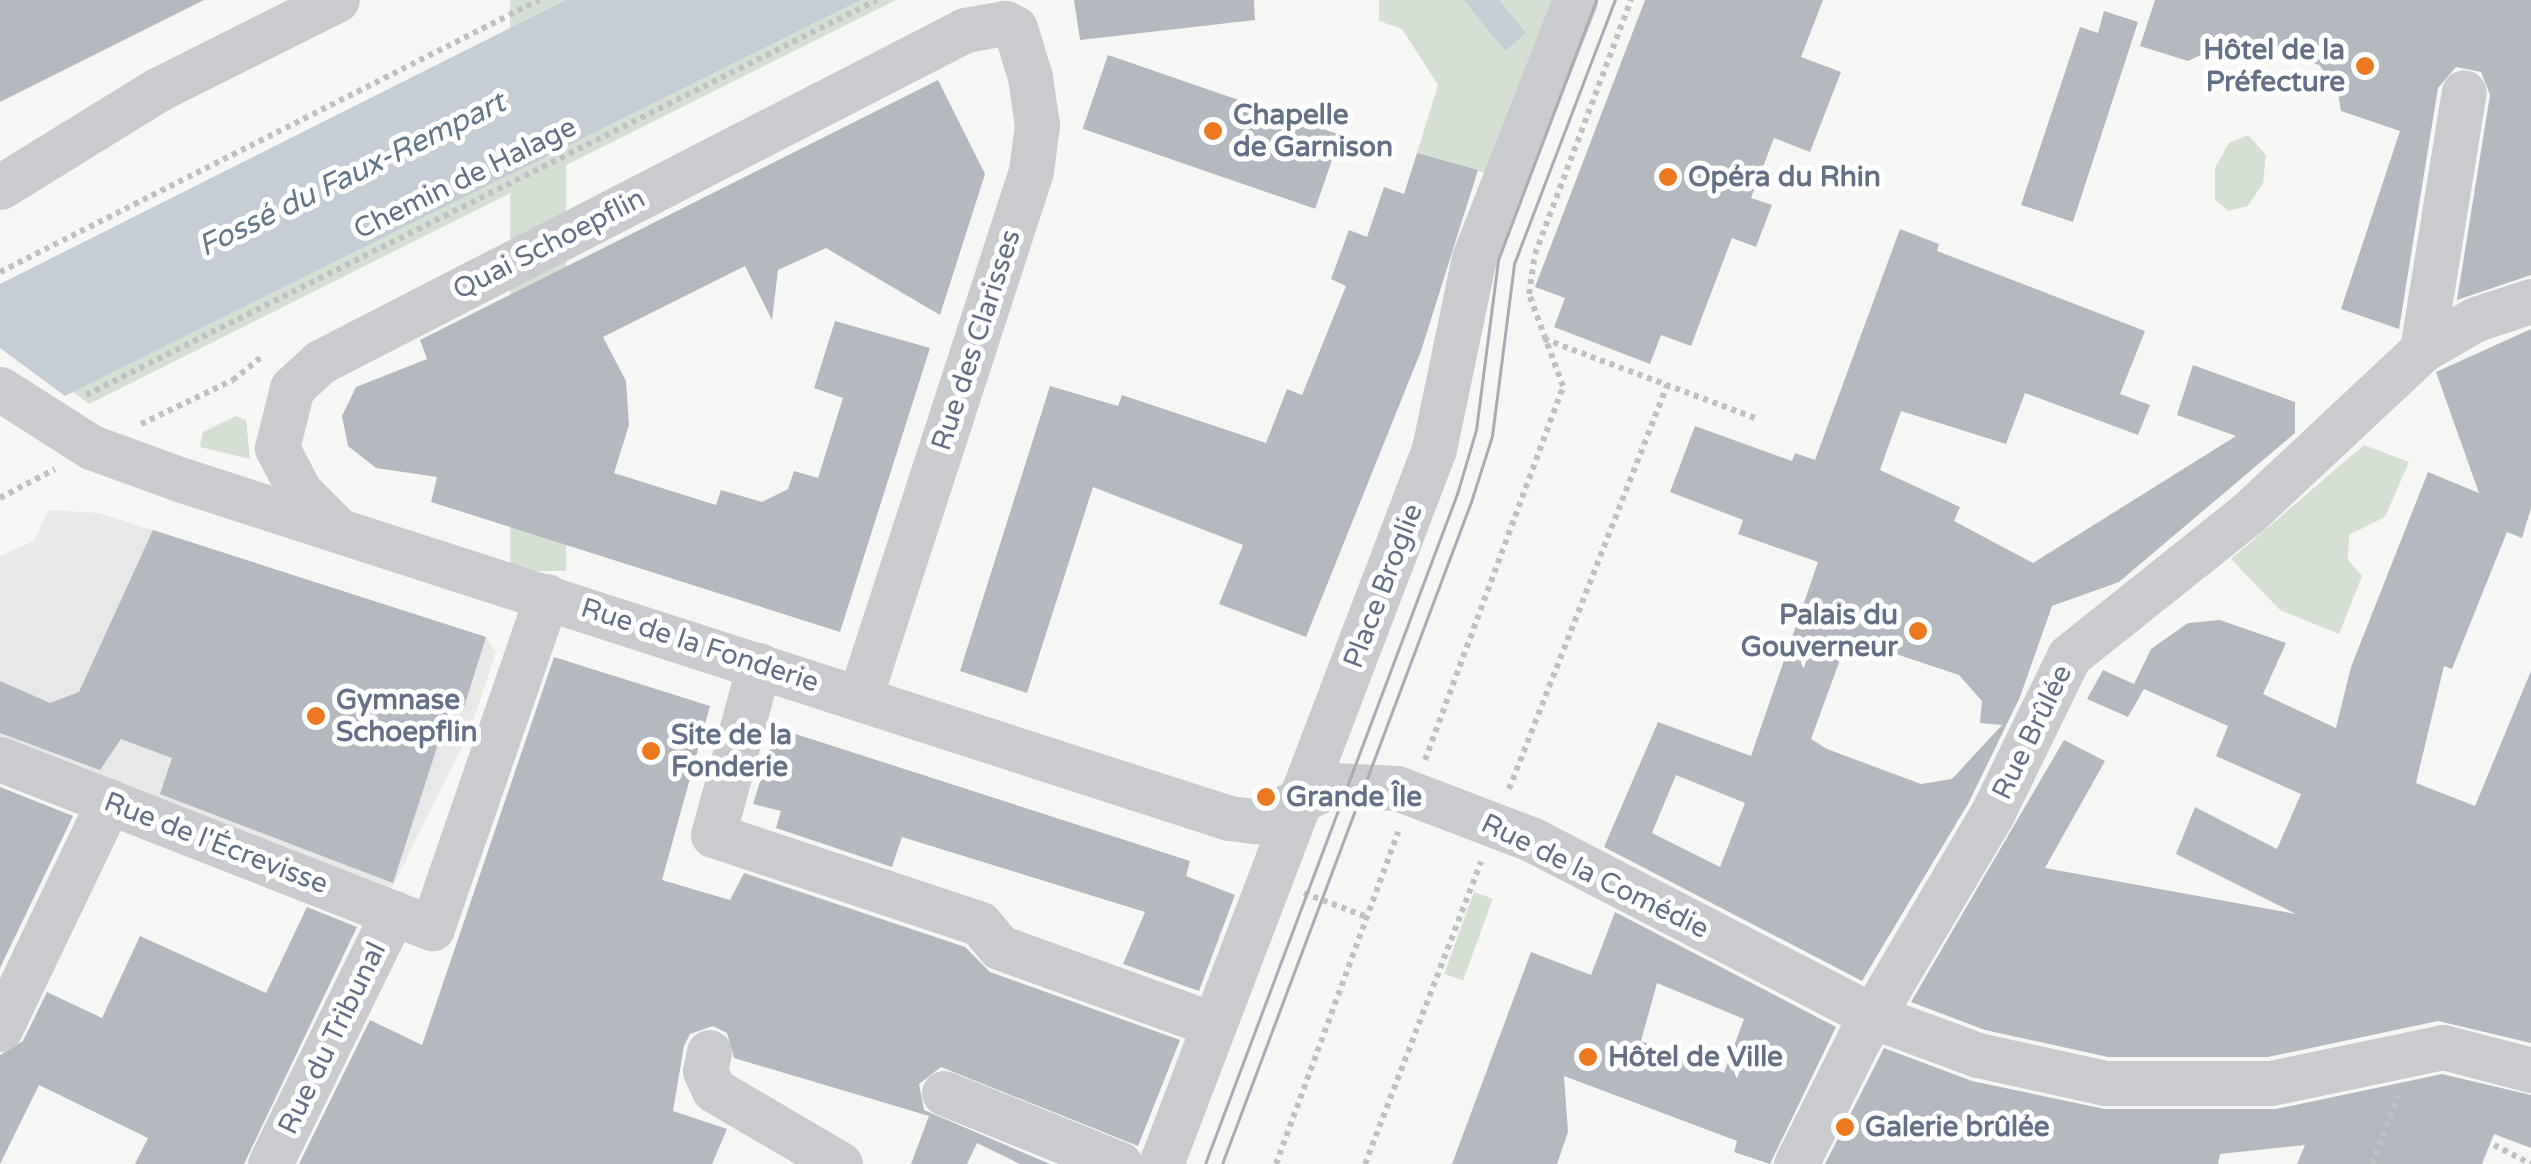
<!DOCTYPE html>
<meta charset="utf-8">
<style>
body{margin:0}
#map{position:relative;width:2531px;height:1164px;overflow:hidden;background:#f6f7f4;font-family:"Varela Round",sans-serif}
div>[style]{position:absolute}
.built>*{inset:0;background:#e7e8e7}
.green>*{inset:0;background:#d6dfd4;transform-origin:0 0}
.water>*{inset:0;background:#c7cdd4}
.building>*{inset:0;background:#b4b9c0;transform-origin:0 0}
.path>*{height:6px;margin-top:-3px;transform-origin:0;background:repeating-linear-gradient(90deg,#c0c1c4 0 5px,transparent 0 10px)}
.minor>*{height:45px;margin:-22.5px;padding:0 22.5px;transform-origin:22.5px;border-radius:22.5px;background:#c9cbcf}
.tram>*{height:2.5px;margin:-1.25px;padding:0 1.25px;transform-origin:1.25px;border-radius:1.25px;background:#a8acb3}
.dots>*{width:28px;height:28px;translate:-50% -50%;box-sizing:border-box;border:5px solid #fff;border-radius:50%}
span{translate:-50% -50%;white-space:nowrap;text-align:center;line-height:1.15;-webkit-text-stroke:10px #fff;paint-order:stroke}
.poi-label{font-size:28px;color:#647086;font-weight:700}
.right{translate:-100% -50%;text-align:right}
.left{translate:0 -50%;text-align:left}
.street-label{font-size:28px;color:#647086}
.water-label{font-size:30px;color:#65788a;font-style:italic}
</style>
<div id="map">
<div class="built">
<div style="clip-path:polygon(48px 510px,99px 513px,486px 637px,496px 652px,469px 733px,391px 890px,0 744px,0 556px,34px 541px)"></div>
</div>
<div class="green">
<div style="left:510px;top:0;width:56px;height:571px"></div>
<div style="clip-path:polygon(861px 0,896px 0,89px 404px,73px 392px)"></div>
<div style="clip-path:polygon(1379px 0,1556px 0,1492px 175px,1417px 153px,1438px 85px,1402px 29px,1379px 21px)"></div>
<div style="clip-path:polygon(2248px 135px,2266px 155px,2263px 183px,2248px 206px,2228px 211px,2215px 200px,2215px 168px,2229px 143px)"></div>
<div style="clip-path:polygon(236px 416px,246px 420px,250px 459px,200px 447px,203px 432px)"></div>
<div style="clip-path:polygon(2364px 445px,2409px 462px,2385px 517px,2349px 535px,2348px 560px,2362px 576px,2339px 634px,2280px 610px,2231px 559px)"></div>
<div style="left:1474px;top:892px;width:20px;height:87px;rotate:20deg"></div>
</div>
<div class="water">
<div style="clip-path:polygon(566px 0,861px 0,65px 396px,0 348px,0 284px)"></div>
<div style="clip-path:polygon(1464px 0,1499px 0,1526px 33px,1505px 51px)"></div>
</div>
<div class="building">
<div style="clip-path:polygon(0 0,204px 0,0 102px)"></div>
<div style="clip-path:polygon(1074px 0,1254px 0,1255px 20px,1080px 40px)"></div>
<div style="clip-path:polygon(1645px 0,1823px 0,1801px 57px,1841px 72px,1810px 152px,1774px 138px,1751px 198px,1772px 205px,1756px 247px,1732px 238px,1691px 346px,1661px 335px,1650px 364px,1554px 327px,1565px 298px,1535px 287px)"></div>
<div style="clip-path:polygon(2155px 0,2531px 0,2531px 275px,2457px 300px,2490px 95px,2481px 72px,2456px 67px,2438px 88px,2399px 329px,2341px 309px,2400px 131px,2341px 111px,2337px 87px,2319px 65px,2237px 38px,2188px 61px,2140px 46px)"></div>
<div style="clip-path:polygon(2104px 11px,2138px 22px,2073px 222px,2021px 205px,2080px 27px,2098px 33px)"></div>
<div style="left:1108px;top:55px;width:246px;height:78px;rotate:19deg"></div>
<div style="clip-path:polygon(938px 80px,985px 174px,940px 315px,826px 248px,778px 270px,772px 320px,745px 266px,603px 337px,626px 381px,629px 425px,614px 473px,716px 505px,721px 490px,762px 502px,788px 489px,794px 471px,818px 478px,843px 398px,814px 388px,835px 321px,930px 348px,840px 632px,431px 502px,437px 477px,376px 468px,348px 446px,342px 416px,356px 387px,427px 359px,420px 340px)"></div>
<div style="clip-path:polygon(1417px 153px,1478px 170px,1421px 351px,1306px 637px,1219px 604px,1243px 545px,1093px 487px,1027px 693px,960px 671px,1050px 386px,1118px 406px,1122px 395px,1266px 443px,1287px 389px,1302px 395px,1346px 286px,1331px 279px,1349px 230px,1367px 237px,1384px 187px,1404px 194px)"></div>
<div style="clip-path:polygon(evenodd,1900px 229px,1939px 244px,1937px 251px,2145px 331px,2120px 394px,2150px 405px,2138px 435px,2025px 393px,2006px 444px,1901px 411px,1880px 470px,1960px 507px,1954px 521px,2033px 563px,2236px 436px,2177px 415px,2193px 365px,2295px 402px,2295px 433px,2119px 582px,2052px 606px,2020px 697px,1969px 802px,1862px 981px,1604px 847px,1658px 722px,1751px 756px,1818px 562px,1738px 534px,1743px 520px,1670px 492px,1695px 426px,1792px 461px,1795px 453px,1815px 460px,1900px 229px,1848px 638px,1959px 675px,1982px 701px,1980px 723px,2002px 725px,1952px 779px,1921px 784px,1827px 749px,1811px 739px,1848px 638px,1900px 229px,1676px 775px,1745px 803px,1720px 867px,1652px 833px,1676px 775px)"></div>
<div style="clip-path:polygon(2531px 329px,2531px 508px,2522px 538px,2507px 532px,2452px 669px,2444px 666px,2416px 783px,2475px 806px,2531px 671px,2531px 1043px,2438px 1021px,2268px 1057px,2108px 1057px,1985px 1030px,1911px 1002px,2064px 740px,2105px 761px,2045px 868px,2296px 914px,2176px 854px,2195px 807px,2277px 849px,2301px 794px,2216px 756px,2228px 726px,2137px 686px,2144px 689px,2128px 717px,2087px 699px,2103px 670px,2134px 684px,2151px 649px,2188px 623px,2220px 620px,2286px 643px,2263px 694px,2336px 728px,2351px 667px,2428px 472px,2479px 493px,2436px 372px)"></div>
<div style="clip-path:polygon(153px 530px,486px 637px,464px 707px,451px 704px,393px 883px,160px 794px,172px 758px,121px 739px,100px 770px,0 733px,0 681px,50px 703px,79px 692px)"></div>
<div style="clip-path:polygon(554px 657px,710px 706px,662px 880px,730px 900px,744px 873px,965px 947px,990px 972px,1180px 1040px,1138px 1146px,941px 1067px,919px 1084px,924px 1110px,1050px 1164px,1020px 1164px,977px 1143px,967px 1164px,911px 1164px,929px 1116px,734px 1058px,727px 1033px,713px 1026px,690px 1034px,684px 1046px,673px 1111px,727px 1129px,712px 1164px,299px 1164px,370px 1020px,422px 1045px)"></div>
<div style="clip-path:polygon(777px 728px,1190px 861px,1186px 876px,1235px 895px,1199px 991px,1123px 964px,1145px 912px,902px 837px,892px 867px,776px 828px,781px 811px,753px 804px)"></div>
<div style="clip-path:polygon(0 787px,73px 816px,0 968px)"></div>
<div style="clip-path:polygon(307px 907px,357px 927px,244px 1164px,135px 1164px,148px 1138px,39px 1085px,0 1164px,0 1055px,23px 1041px,47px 992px,102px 1018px,140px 936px,266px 993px)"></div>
<div style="clip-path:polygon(evenodd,1615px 912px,1836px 1027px,1770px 1164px,1734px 1152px,1737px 1141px,1564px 1076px,1568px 1132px,1557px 1164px,1452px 1164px,1531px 952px,1591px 975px,1615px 912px,1657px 983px,1744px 1019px,1724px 1073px,1641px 1041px,1657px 983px)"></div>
<div style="clip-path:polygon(1884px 1048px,1972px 1081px,2105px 1109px,2276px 1109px,2442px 1074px,2531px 1095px,2531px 1148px,2494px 1134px,2482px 1164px,2297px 1164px,2305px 1145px,2220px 1154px,2218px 1164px,1825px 1164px)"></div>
</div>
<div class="path">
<div style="left:0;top:272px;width:604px;rotate:-26.78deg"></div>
<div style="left:1544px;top:339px;width:228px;rotate:20.5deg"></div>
<div style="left:86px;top:395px;width:884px;rotate:-26.54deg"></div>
<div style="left:141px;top:424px;width:102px;rotate:-25.6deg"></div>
<div style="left:233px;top:380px;width:36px;rotate:-39deg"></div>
<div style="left:0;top:498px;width:62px;rotate:-27.8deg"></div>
<div style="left:1425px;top:760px;width:399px;rotate:-69.7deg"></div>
<div style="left:1563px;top:386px;width:98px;rotate:-110.3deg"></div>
<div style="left:1529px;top:294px;width:40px;rotate:-81.5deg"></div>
<div style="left:1535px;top:254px;width:272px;rotate:-69.3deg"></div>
<div style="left:1509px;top:789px;width:434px;rotate:-68.6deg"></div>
<div style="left:1304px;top:893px;width:67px;rotate:20.9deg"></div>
<div style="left:2494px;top:1145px;width:42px;rotate:27.2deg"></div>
<div style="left:1276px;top:1164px;width:354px;rotate:-69.8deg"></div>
<div style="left:1365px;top:1164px;width:324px;rotate:-69deg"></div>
<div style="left:2372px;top:1164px;width:73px;rotate:-69.1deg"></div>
</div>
<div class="minor">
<div style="left:0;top:187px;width:185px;rotate:-31.7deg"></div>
<div style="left:157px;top:90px;width:201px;rotate:-26.6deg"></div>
<div style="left:2422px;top:350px;width:261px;rotate:-80.8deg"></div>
<div style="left:0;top:389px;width:108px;rotate:32.5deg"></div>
<div style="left:91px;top:447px;width:100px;rotate:19.9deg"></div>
<div style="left:185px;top:481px;width:1097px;rotate:17.89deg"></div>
<div style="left:1229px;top:818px;width:26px;rotate:7deg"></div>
<div style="left:1255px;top:821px;width:86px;rotate:-24.8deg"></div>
<div style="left:1333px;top:785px;width:64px;rotate:2.7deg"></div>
<div style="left:1397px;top:788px;width:146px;rotate:20.9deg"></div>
<div style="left:1533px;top:840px;width:382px;rotate:27.4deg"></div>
<div style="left:1872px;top:1016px;width:113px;rotate:20.2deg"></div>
<div style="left:1978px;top:1055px;width:130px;rotate:12.4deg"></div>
<div style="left:2105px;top:1083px;width:166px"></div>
<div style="left:2271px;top:1083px;width:176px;rotate:-11.8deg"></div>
<div style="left:2443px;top:1047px;width:91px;rotate:14.6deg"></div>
<div style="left:336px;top:528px;width:51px;rotate:-135deg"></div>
<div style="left:300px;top:492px;width:50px;rotate:-117.6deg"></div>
<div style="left:277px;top:448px;width:62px;rotate:-76deg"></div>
<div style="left:292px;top:388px;width:38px;rotate:-43deg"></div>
<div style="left:320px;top:362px;width:725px;rotate:-27.24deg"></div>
<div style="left:965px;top:30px;width:41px;rotate:-9.9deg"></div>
<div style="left:1005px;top:23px;width:11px;rotate:27deg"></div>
<div style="left:1015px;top:28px;width:51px;rotate:73deg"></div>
<div style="left:1030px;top:77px;width:49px;rotate:81.7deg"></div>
<div style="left:1037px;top:125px;width:46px;rotate:97.4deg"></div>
<div style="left:1031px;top:171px;width:553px;rotate:108.01deg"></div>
<div style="left:759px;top:665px;width:176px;rotate:105.1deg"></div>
<div style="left:713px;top:835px;width:281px;rotate:18.4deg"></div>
<div style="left:980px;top:924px;width:30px;rotate:50deg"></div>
<div style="left:999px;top:947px;width:212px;rotate:19.9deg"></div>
<div style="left:0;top:759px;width:464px;rotate:21.4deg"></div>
<div style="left:432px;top:928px;width:351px;rotate:-70.9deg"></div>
<div style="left:0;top:1029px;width:253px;rotate:-64.4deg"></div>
<div style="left:709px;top:1052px;width:19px;rotate:102deg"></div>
<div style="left:705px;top:1071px;width:21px;rotate:65deg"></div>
<div style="left:714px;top:1090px;width:146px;rotate:30.4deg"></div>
<div style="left:944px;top:1093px;width:190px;rotate:22deg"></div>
<div style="left:270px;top:1164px;width:280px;rotate:-63.9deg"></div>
<div style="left:1161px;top:1164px;width:765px;rotate:-69.1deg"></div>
<div style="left:1434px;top:449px;width:195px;rotate:-78.2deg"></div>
<div style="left:1474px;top:258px;width:277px;rotate:-68.6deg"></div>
<div style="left:1796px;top:1164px;width:142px;rotate:-63.3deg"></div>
<div style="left:1860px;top:1037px;width:259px;rotate:-59.4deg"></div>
<div style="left:1992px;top:814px;width:176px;rotate:-64deg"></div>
<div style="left:2069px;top:656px;width:228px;rotate:-38.6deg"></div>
<div style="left:2247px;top:514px;width:240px;rotate:-43.1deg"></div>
<div style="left:2422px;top:350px;width:62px;rotate:-29.9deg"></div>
<div style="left:2476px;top:319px;width:58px;rotate:-18.1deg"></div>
</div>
<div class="tram">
<div style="left:1205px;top:1164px;width:716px;rotate:-69.39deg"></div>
<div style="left:1457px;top:494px;width:67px;rotate:-73.5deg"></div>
<div style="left:1476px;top:430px;width:171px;rotate:-82.6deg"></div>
<div style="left:1498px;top:260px;width:278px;rotate:-69.3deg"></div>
<div style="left:1222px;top:1164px;width:707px;rotate:-69.39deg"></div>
<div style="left:1471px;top:502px;width:69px;rotate:-72.3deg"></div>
<div style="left:1492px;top:436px;width:173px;rotate:-82.7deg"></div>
<div style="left:1514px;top:264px;width:283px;rotate:-69.1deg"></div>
</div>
<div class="dots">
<div style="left:2365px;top:66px;background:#ec791f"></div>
<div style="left:1213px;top:131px;background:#ec791f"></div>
<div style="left:1668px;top:177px;background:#ec791f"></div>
<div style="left:1918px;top:631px;background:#ec791f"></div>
<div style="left:316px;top:716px;background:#ec791f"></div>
<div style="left:651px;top:751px;background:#ec791f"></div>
<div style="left:1266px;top:797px;background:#ec791f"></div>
<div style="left:1588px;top:1057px;background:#ec791f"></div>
<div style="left:1845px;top:1127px;background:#ec791f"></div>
</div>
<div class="poi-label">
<span class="right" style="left:2345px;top:66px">Hôtel de la<br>Préfecture</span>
<span class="left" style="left:1233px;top:131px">Chapelle<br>de Garnison</span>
<span class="left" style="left:1688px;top:177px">Opéra du Rhin</span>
<span class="right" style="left:1898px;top:631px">Palais du<br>Gouverneur</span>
<span class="left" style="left:336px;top:716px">Gymnase<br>Schoepflin</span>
<span class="left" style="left:671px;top:751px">Site de la<br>Fonderie</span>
<span class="left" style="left:1286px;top:797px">Grande Île</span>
<span class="left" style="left:1608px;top:1057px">Hôtel de Ville</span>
<span class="left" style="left:1865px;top:1127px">Galerie brûlée</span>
</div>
<div class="street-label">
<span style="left:465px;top:178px;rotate:-26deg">Chemin de Halage</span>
<span style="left:549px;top:244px;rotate:-27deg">Quai Schoepflin</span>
<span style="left:976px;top:340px;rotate:-72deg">Rue des Clarisses</span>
<span style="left:1383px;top:586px;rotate:-69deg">Place Broglie</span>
<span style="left:700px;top:645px;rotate:18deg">Rue de la Fonderie</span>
<span style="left:2032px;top:732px;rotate:-64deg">Rue Brûlée</span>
<span style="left:216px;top:843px;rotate:21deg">Rue de l'Écrevisse</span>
<span style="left:1595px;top:876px;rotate:26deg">Rue de la Comédie</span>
<span style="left:332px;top:1038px;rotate:-64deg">Rue du Tribunal</span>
</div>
<div class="water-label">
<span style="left:352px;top:175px;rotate:-26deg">Fossé du Faux-Rempart</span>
</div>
</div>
